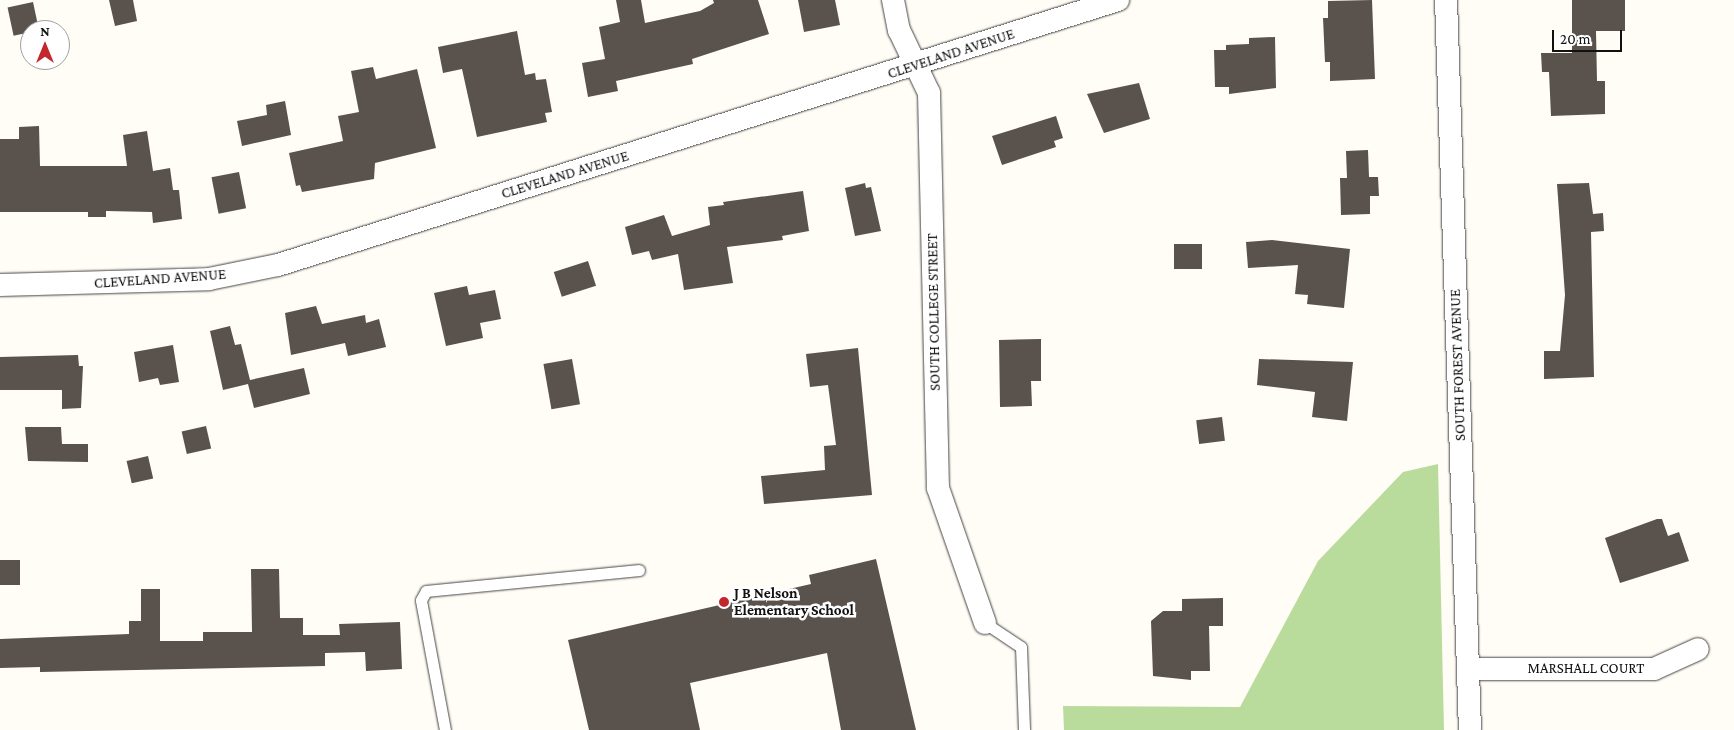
<!DOCTYPE html>
<style>
body{margin:0}
#map{position:relative;width:1734px;height:730px;overflow:hidden;background:#fffdf5;font-family:"Crimson Pro",serif}
div>[style]{position:absolute}
.forest>*{inset:0;background:#b9dc9c}
.building>*{inset:0;background:#5a524d;transform-origin:0 0}
.roads{filter:drop-shadow(0 0 1px #444) drop-shadow(0 0 1px #444)}
.lane>*{height:11px;margin:-5.5px;padding:0 5.5px;transform-origin:5.5px;border-radius:5.5px;background:#fff}
.street>*{height:22px;margin:-11px;padding:0 11px;transform-origin:11px;border-radius:11px;background:#fff}
.dots>*{width:14px;height:14px;translate:-50% -50%;box-sizing:border-box;border:2px solid #fff;border-radius:50%}
span{translate:-50% -50%;white-space:nowrap;text-align:center;line-height:1.15;-webkit-text-stroke:5px #fff;paint-order:stroke}
.street-label{font-size:15px;color:#111}
.poi-label{font-size:15px;color:#111;font-weight:700}
.left{translate:0 -50%;text-align:left}
.north{position:absolute;left:20px;top:20px;width:50px;height:50px;box-sizing:border-box;background:#fff;border:1px solid #a0a0a0;border-radius:50%;rotate:0deg;font-size:14px;font-weight:700;line-height:20px;text-align:center;color:#111}
.north::after{content:'';display:block;margin:auto;width:18px;height:22px;background:#c4262e;clip-path:polygon(50% 0,100% 100%,50% 72%,0 100%)}
.scale{position:absolute;left:1552px;top:30px;width:70px;height:22px;box-sizing:border-box;border:2px solid #111;border-top:0;padding-left:6px;font-size:15px;line-height:18px;white-space:nowrap;color:#111;-webkit-text-stroke:4px #fff;paint-order:stroke}
</style>
<div id="map">
<div class="forest">
<div style="clip-path:polygon(1438px 464px,1444px 730px,1064px 730px,1063px 706px,1240px 707px,1318px 561px,1403px 472px)"></div>
</div>
<div class="building">
<div style="clip-path:polygon(109px 0,133px 0,137px 21px,115px 26px)"></div>
<div style="clip-path:polygon(616px 0,641px 0,645px 23px,700px 11px,714px 3px,713px 0,758px 0,769px 34px,692px 59px,693px 64px,616px 81px,618px 91px,588px 97px,582px 63px,605px 59px,599px 27px,620px 22px)"></div>
<div style="clip-path:polygon(798px 0,835px 0,840px 25px,804px 32px)"></div>
<div style="clip-path:polygon(1372px 0,1375px 79px,1330px 81px,1330px 62px,1325px 62px,1323px 18px,1328px 18px,1328px 1px)"></div>
<div style="clip-path:polygon(1572px 0,1625px 0,1625px 31px,1596px 31px,1597px 81px,1605px 81px,1605px 114px,1551px 116px,1549px 72px,1542px 72px,1541px 53px,1572px 53px)"></div>
<div style="left:33px;top:2px;width:29px;height:26px;rotate:78deg"></div>
<div style="clip-path:polygon(517px 31px,525px 75px,535px 73px,536px 80px,546px 79px,552px 112px,545px 113px,547px 122px,477px 137px,462px 69px,443px 73px,438px 47px)"></div>
<div style="clip-path:polygon(1275px 37px,1276px 88px,1229px 94px,1229px 87px,1215px 87px,1214px 50px,1226px 50px,1226px 45px,1249px 44px,1249px 38px)"></div>
<div style="clip-path:polygon(373px 67px,376px 79px,417px 69px,436px 148px,375px 163px,374px 179px,302px 192px,300px 185px,296px 186px,289px 153px,343px 141px,338px 116px,359px 112px,351px 71px)"></div>
<div style="clip-path:polygon(1139px 83px,1150px 119px,1104px 133px,1087px 94px)"></div>
<div style="clip-path:polygon(285px 101px,291px 135px,242px 146px,237px 121px,267px 115px,266px 105px)"></div>
<div style="clip-path:polygon(1056px 116px,1063px 138px,1054px 141px,1056px 147px,1002px 165px,992px 136px)"></div>
<div style="clip-path:polygon(39px 126px,40px 166px,127px 166px,123px 135px,147px 131px,153px 171px,170px 168px,173px 190px,179px 190px,182px 219px,153px 223px,152px 212px,106px 211px,106px 217px,88px 217px,88px 212px,0 212px,0 139px,19px 139px,19px 127px)"></div>
<div style="clip-path:polygon(1368px 150px,1369px 177px,1378px 177px,1379px 196px,1370px 196px,1370px 214px,1341px 215px,1340px 178px,1347px 178px,1346px 151px)"></div>
<div style="left:239px;top:172px;width:37px;height:28px;rotate:79deg"></div>
<div style="clip-path:polygon(865px 183px,866px 188px,871px 187px,881px 231px,855px 236px,845px 188px)"></div>
<div style="clip-path:polygon(1589px 183px,1593px 214px,1603px 213px,1604px 231px,1591px 232px,1594px 377px,1544px 379px,1544px 351px,1560px 351px,1565px 295px,1557px 184px)"></div>
<div style="clip-path:polygon(803px 191px,809px 231px,782px 236px,783px 240px,727px 247px,733px 283px,684px 290px,678px 254px,652px 260px,649px 251px,632px 255px,625px 227px,664px 215px,672px 236px,710px 225px,708px 207px,724px 205px,723px 202px)"></div>
<div style="clip-path:polygon(1272px 240px,1350px 249px,1344px 308px,1307px 304px,1308px 295px,1295px 294px,1298px 265px,1248px 268px,1246px 242px)"></div>
<div style="left:1174px;top:244px;width:28px;height:25px"></div>
<div style="left:588px;top:261px;width:26px;height:36px;rotate:72deg"></div>
<div style="clip-path:polygon(467px 286px,469px 295px,495px 290px,501px 319px,480px 323px,483px 338px,446px 346px,434px 293px)"></div>
<div style="clip-path:polygon(316px 306px,322px 324px,365px 315px,366px 323px,379px 319px,386px 347px,348px 356px,345px 343px,291px 355px,285px 313px)"></div>
<div style="clip-path:polygon(230px 326px,235px 345px,241px 344px,250px 380px,304px 368px,310px 394px,254px 408px,248px 384px,223px 390px,210px 331px)"></div>
<div style="clip-path:polygon(1041px 339px,1041px 381px,1031px 381px,1032px 406px,1000px 407px,999px 340px)"></div>
<div style="clip-path:polygon(173px 345px,179px 382px,160px 385px,158px 378px,139px 382px,134px 352px)"></div>
<div style="clip-path:polygon(858px 348px,872px 495px,764px 504px,761px 476px,825px 470px,824px 446px,836px 445px,828px 385px,810px 387px,806px 354px)"></div>
<div style="clip-path:polygon(78px 355px,79px 366px,83px 366px,81px 408px,62px 409px,62px 390px,0 390px,0 357px)"></div>
<div style="left:572px;top:359px;width:46px;height:29px;rotate:80deg"></div>
<div style="clip-path:polygon(1259px 359px,1353px 362px,1347px 421px,1312px 417px,1315px 392px,1257px 385px)"></div>
<div style="left:1222px;top:417px;width:24px;height:26px;rotate:83deg"></div>
<div style="left:206px;top:426px;width:23px;height:25px;rotate:77deg"></div>
<div style="clip-path:polygon(25px 427px,61px 427px,62px 444px,88px 444px,88px 462px,28px 461px)"></div>
<div style="left:148px;top:456px;width:23px;height:22px;rotate:77deg"></div>
<div style="clip-path:polygon(1657px 519px,1662px 519px,1668px 536px,1679px 532px,1689px 561px,1620px 583px,1605px 538px)"></div>
<div style="clip-path:polygon(876px 559px,916px 730px,841px 730px,827px 653px,690px 683px,700px 730px,589px 730px,568px 640px,811px 584px,809px 575px)"></div>
<div style="left:0;top:560px;width:20px;height:25px"></div>
<div style="clip-path:polygon(251px 569px,279px 569px,280px 618px,303px 618px,303px 635px,340px 635px,339px 624px,400px 622px,402px 669px,366px 671px,365px 652px,325px 653px,325px 666px,40px 672px,40px 667px,0 668px,0 639px,129px 634px,129px 621px,141px 621px,141px 589px,160px 589px,160px 641px,203px 641px,203px 632px,252px 632px)"></div>
<div style="clip-path:polygon(1223px 598px,1223px 626px,1209px 626px,1210px 671px,1191px 671px,1191px 680px,1153px 676px,1151px 621px,1163px 611px,1182px 611px,1182px 599px)"></div>
</div>
<div class="roads">
<div class="lane">
<div style="left:985px;top:623px;width:43px;rotate:33.7deg"></div>
<div style="left:1021px;top:647px;width:83px;rotate:87.9deg"></div>
<div style="left:445px;top:730px;width:132px;rotate:-100.5deg"></div>
<div style="left:421px;top:600px;width:10px;rotate:-61deg"></div>
<div style="left:426px;top:591px;width:214px;rotate:-5.6deg"></div>
</div>
<div class="street">
<div style="left:893px;top:0;width:31px;rotate:79deg"></div>
<div style="left:899px;top:30px;width:70px;rotate:64.5deg"></div>
<div style="left:929px;top:93px;width:395px;rotate:88.7deg"></div>
<div style="left:938px;top:488px;width:143px;rotate:70.8deg"></div>
<div style="left:1446px;top:0;width:730px;rotate:88.12deg"></div>
<div style="left:0;top:285px;width:209px;rotate:-1.6deg"></div>
<div style="left:209px;top:279px;width:70px;rotate:-11.5deg"></div>
<div style="left:278px;top:265px;width:881px;rotate:-17.51deg"></div>
<div style="left:1469px;top:669px;width:185px"></div>
<div style="left:1654px;top:669px;width:48px;rotate:-24.4deg"></div>
</div>
</div>
<div class="dots">
<div style="left:724px;top:602px;background:#c4262e"></div>
</div>
<div class="street-label">
<span style="left:951px;top:54px;rotate:-18deg">CLEVELAND AVENUE</span>
<span style="left:565px;top:175px;rotate:-17deg">CLEVELAND AVENUE</span>
<span style="left:160px;top:279px;rotate:-4deg">CLEVELAND AVENUE</span>
<span style="left:934px;top:312px;rotate:-91deg">SOUTH COLLEGE STREET</span>
<span style="left:1458px;top:365px;rotate:-92deg">SOUTH FOREST AVENUE</span>
<span style="left:1586px;top:669px">MARSHALL COURT</span>
</div>
<div class="poi-label">
<span class="left" style="left:734px;top:602px">J B Nelson<br>Elementary School</span>
</div>
<div class="north">N</div>
<div class="scale">20 m</div>
</div>
